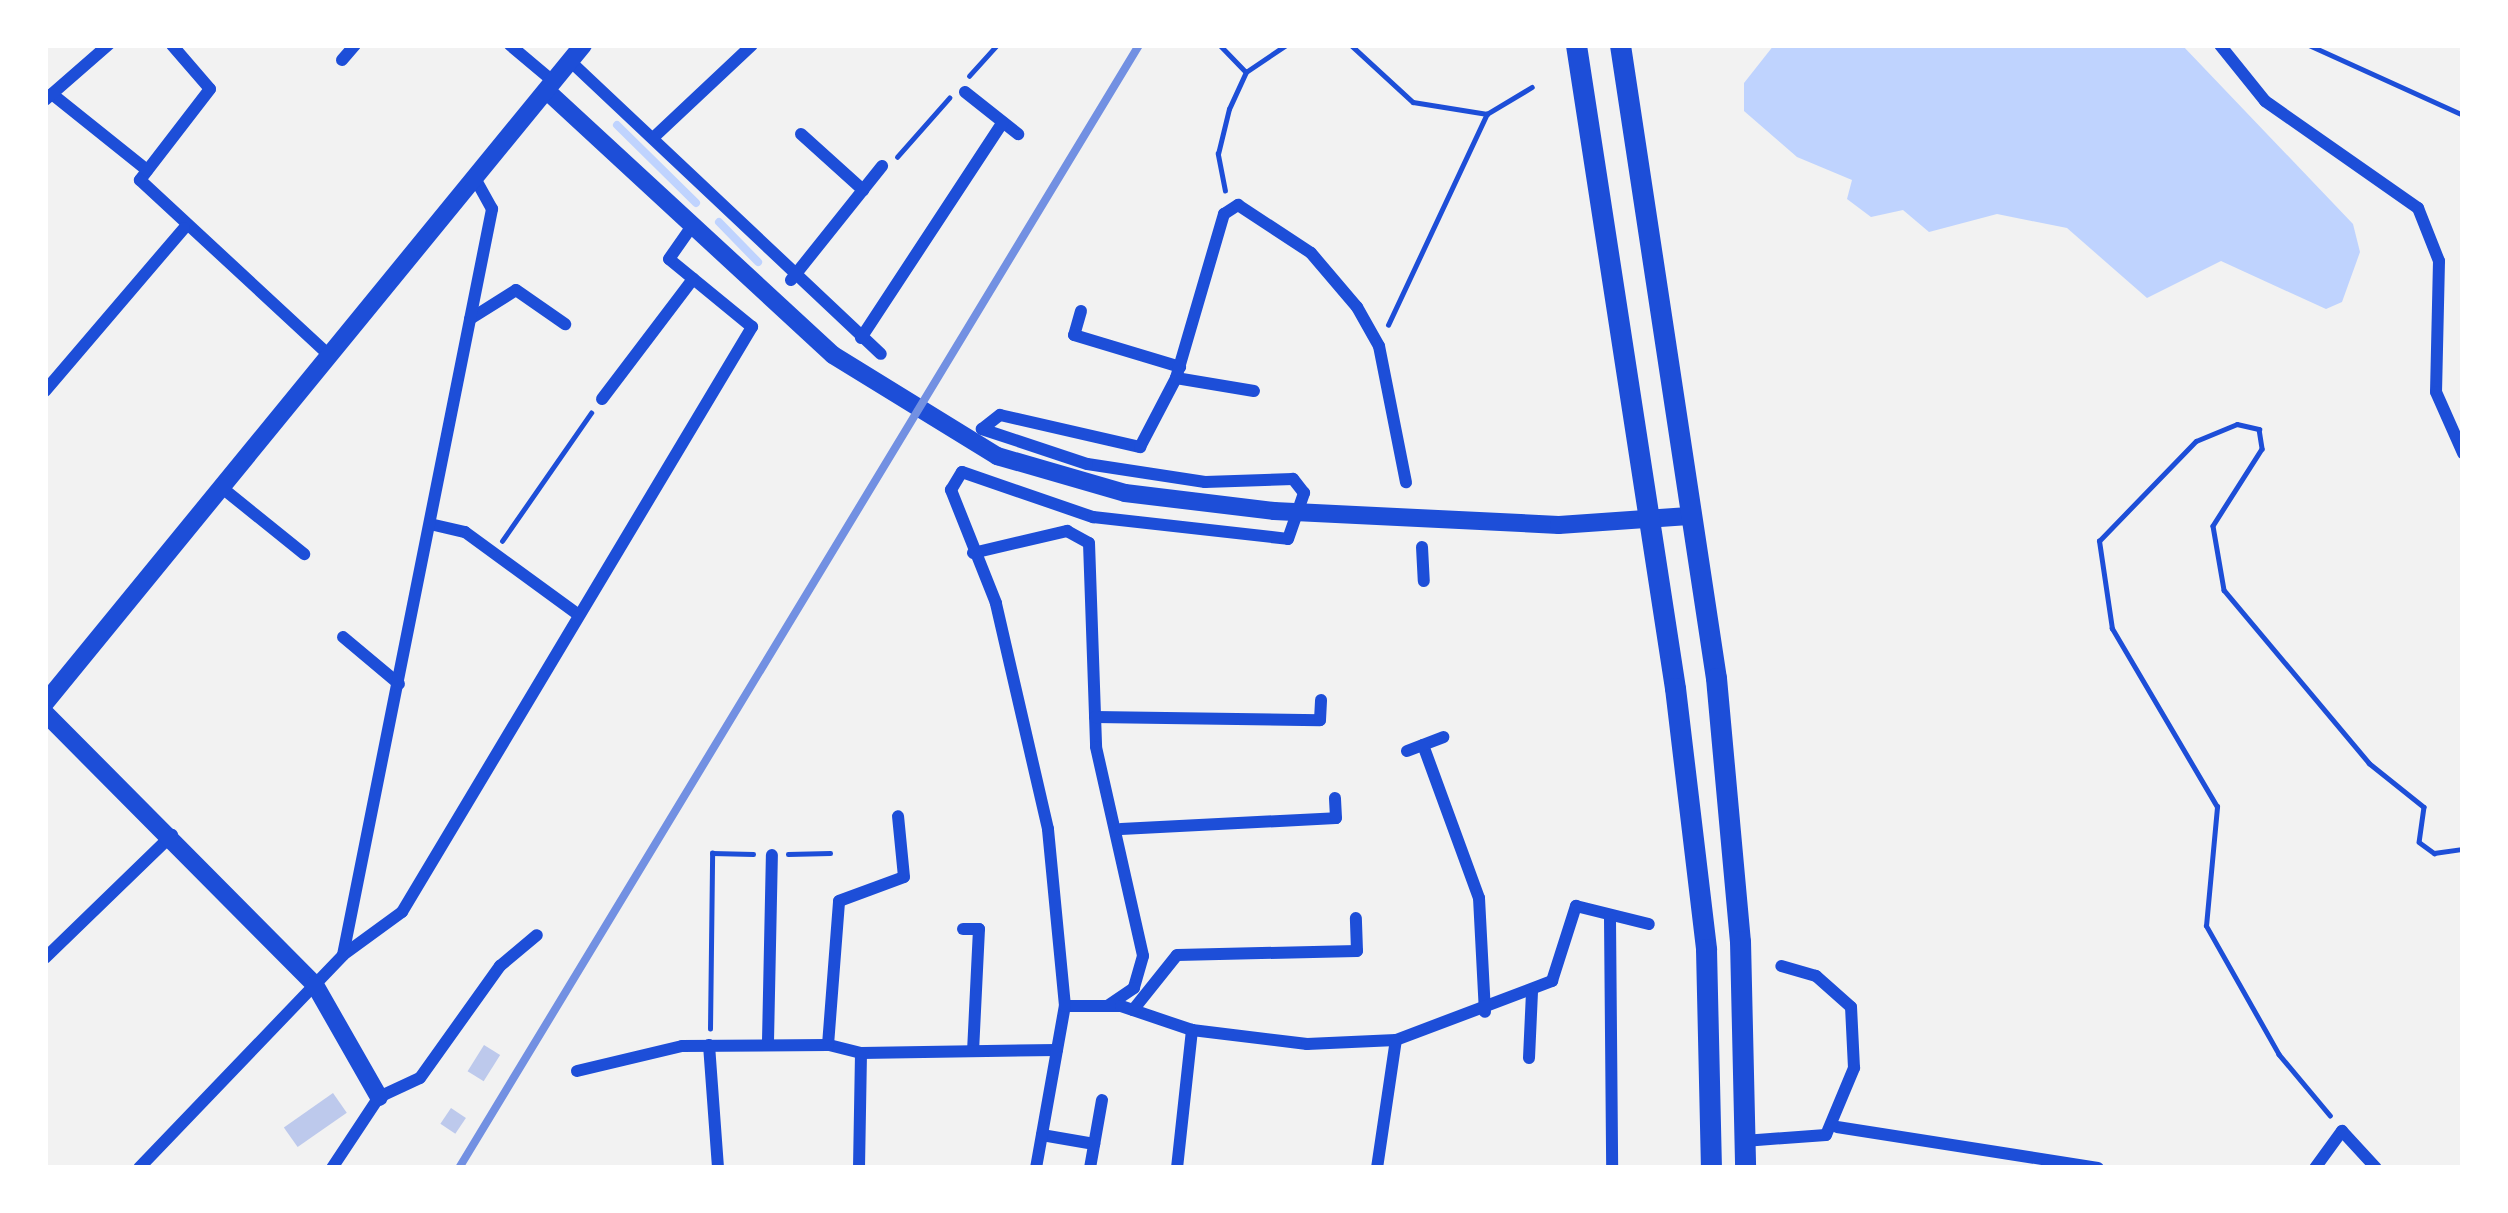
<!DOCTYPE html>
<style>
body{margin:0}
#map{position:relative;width:2508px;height:1213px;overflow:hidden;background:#f2f2f2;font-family:Barlow,sans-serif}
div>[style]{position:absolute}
.water>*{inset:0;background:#bfd3fe}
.stream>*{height:8px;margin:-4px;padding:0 4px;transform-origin:4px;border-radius:4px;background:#bfd3fe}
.building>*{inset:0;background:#bdc9ec;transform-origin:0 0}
.path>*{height:4.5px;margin:-2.25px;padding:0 2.25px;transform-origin:2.25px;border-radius:2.25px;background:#1d4ed8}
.minor>*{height:12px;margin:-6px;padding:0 6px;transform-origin:6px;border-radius:6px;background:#1d4ed8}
.secondary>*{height:18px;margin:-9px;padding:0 9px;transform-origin:9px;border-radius:9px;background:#1d4ed8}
.trunk>*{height:21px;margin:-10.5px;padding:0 10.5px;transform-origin:10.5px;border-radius:10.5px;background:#1d4ed8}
.rail>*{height:8px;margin:-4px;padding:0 4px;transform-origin:4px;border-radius:4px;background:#7290e2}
span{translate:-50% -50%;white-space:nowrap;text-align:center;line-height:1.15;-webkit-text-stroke:12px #fff;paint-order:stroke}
.frame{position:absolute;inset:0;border:48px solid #fff;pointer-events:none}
</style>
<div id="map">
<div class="water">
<div style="clip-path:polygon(1774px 45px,2182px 45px,2353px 224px,2360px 252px,2342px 302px,2326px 309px,2221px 261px,2147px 298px,2067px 228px,1997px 214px,1929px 232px,1903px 210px,1871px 217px,1847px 199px,1852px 180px,1797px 157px,1744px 111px,1744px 83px)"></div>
</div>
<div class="stream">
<div style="left:617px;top:125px;width:111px;rotate:44.6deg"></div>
<div style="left:719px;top:222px;width:56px;rotate:45.7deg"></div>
</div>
<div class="building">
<div style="left:484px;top:1045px;width:19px;height:31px;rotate:32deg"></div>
<div style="left:333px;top:1093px;width:24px;height:60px;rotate:55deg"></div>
<div style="left:451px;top:1108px;width:18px;height:19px;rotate:34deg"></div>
</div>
<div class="path">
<div style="left:1220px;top:45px;width:36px;rotate:46deg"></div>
<div style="left:1351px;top:45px;width:84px;rotate:42.6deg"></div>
<div style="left:1413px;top:102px;width:75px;rotate:9.2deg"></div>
<div style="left:1487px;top:114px;width:52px;rotate:-31deg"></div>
<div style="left:2309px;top:45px;width:169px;rotate:24.4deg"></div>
<div style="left:969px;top:76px;width:42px;rotate:-47.9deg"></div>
<div style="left:897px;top:157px;width:79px;rotate:-48.6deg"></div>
<div style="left:1225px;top:191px;width:38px;rotate:-101deg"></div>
<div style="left:1218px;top:154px;width:46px;rotate:-76.3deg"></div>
<div style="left:1229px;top:109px;width:41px;rotate:-65.3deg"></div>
<div style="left:1246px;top:72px;width:48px;rotate:-34deg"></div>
<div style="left:1388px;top:325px;width:233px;rotate:-64.9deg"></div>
<div style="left:502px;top:541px;width:156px;rotate:-55.2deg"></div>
<div style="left:2463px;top:551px;width:41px;rotate:90deg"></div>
<div style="left:788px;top:854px;width:42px;rotate:-1.4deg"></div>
<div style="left:710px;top:1029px;width:176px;rotate:-89.3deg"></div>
<div style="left:712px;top:853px;width:41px;rotate:1.4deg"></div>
<div style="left:2330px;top:1116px;width:80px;rotate:-129.9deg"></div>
<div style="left:2279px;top:1055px;width:148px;rotate:-119.5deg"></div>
<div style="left:2206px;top:926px;width:120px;rotate:-84.7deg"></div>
<div style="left:2217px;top:807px;width:207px;rotate:-120.5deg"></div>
<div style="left:2112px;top:629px;width:89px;rotate:-98.4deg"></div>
<div style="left:2099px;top:541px;width:139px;rotate:-45.9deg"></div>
<div style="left:2196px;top:441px;width:44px;rotate:-22.5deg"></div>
<div style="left:2237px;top:424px;width:23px;rotate:13deg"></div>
<div style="left:2259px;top:429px;width:20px;rotate:81deg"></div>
<div style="left:2262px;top:449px;width:91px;rotate:122.5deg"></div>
<div style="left:2213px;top:526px;width:65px;rotate:80.2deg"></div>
<div style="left:2224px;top:590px;width:226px;rotate:50deg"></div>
<div style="left:2369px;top:763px;width:70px;rotate:38.7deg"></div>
<div style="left:2424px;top:807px;width:35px;rotate:98deg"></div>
<div style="left:2419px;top:842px;width:19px;rotate:36deg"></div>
<div style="left:2434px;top:853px;width:29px;rotate:-8deg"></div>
</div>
<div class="minor">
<div style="left:172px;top:45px;width:58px;rotate:49.2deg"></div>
<div style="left:210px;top:89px;width:115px;rotate:127.6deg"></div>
<div style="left:140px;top:180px;width:258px;rotate:42.8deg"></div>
<div style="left:510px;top:45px;width:57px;rotate:40.1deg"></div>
<div style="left:2220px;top:45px;width:72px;rotate:51.2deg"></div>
<div style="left:2265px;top:101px;width:187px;rotate:35deg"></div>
<div style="left:2418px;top:208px;width:57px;rotate:68.4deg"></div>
<div style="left:2439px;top:261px;width:131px;rotate:91.3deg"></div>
<div style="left:2436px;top:392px;width:67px;rotate:66.1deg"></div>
<div style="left:342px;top:60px;width:20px;rotate:-49deg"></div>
<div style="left:570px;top:61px;width:427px;rotate:43.3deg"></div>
<div style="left:965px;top:92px;width:68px;rotate:38.4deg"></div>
<div style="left:52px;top:94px;width:122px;rotate:38.7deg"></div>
<div style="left:45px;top:100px;width:84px;rotate:-41.1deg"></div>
<div style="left:801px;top:134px;width:84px;rotate:42.1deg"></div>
<div style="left:653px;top:138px;width:136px;rotate:-43.2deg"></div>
<div style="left:791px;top:280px;width:146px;rotate:-51.4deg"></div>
<div style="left:1081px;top:311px;width:25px;rotate:106deg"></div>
<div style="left:1074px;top:335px;width:111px;rotate:16.8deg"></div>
<div style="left:470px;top:319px;width:54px;rotate:-32.2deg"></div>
<div style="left:516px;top:290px;width:60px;rotate:34.8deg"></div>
<div style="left:861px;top:338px;width:258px;rotate:-56.7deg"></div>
<div style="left:1176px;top:378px;width:79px;rotate:9.5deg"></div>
<div style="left:45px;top:391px;width:214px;rotate:-49.5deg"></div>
<div style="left:602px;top:399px;width:151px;rotate:-52.8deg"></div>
<div style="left:221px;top:487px;width:107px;rotate:38.9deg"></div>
<div style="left:430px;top:524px;width:36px;rotate:13deg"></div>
<div style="left:465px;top:532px;width:141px;rotate:36.1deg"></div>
<div style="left:1422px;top:547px;width:34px;rotate:87deg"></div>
<div style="left:973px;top:553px;width:97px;rotate:-13.2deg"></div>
<div style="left:1067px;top:531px;width:25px;rotate:29deg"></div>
<div style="left:1089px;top:543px;width:204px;rotate:88deg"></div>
<div style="left:1096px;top:747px;width:214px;rotate:77.3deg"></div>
<div style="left:1143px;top:956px;width:33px;rotate:106deg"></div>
<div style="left:1134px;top:988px;width:32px;rotate:146deg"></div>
<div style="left:343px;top:637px;width:73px;rotate:40deg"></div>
<div style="left:1095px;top:717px;width:225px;rotate:0.8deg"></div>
<div style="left:1320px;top:720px;width:20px;rotate:-87deg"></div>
<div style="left:1423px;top:745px;width:163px;rotate:69.9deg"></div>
<div style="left:1479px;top:898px;width:114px;rotate:87deg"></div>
<div style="left:1407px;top:751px;width:39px;rotate:-21deg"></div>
<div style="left:1121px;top:829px;width:215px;rotate:-2.9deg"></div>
<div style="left:1336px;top:818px;width:20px;rotate:-93deg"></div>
<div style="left:1610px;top:919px;width:249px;rotate:89.5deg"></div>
<div style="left:963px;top:929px;width:16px"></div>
<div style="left:979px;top:929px;width:122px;rotate:92.8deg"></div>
<div style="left:343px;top:955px;width:73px;rotate:-36.1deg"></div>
<div style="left:402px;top:912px;width:682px;rotate:-59.11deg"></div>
<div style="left:752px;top:327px;width:107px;rotate:-140.7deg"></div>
<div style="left:669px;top:259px;width:39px;rotate:-55deg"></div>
<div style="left:45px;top:958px;width:177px;rotate:-44.1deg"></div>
<div style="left:1065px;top:1006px;width:56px"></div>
<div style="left:1121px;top:1006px;width:75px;rotate:18.7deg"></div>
<div style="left:1192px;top:1030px;width:116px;rotate:6.9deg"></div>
<div style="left:1307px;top:1044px;width:89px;rotate:-2.6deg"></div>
<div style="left:1396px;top:1040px;width:167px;rotate:-20.7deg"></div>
<div style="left:1552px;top:981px;width:79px;rotate:-72.3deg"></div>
<div style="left:1576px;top:906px;width:75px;rotate:13.9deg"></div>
<div style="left:1133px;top:1010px;width:70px;rotate:-51.3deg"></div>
<div style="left:1177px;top:955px;width:180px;rotate:-1.3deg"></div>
<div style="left:1357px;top:951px;width:33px;rotate:-92deg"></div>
<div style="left:768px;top:1041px;width:186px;rotate:-88.8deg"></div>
<div style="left:709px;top:1045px;width:123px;rotate:85.8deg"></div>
<div style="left:861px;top:1053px;width:34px;rotate:-166deg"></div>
<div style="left:828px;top:1045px;width:144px;rotate:-85.6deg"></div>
<div style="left:839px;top:901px;width:69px;rotate:-20.3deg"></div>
<div style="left:904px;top:877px;width:61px;rotate:-95.6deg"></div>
<div style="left:1529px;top:1058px;width:67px;rotate:-87.4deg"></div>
<div style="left:577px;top:1071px;width:108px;rotate:-13.4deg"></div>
<div style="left:682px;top:1046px;width:146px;rotate:-0.4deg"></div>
<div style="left:1837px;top:1127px;width:264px;rotate:8.9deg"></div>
<div style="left:1042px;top:1135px;width:53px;rotate:9.8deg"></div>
<div style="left:1744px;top:1141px;width:82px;rotate:-4.2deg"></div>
<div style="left:1826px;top:1135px;width:73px;rotate:-67.3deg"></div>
<div style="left:1854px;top:1068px;width:61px;rotate:-92.8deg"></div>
<div style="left:1851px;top:1007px;width:47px;rotate:-138.5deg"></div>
<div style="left:1816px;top:976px;width:36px;rotate:-164deg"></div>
<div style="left:139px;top:1168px;width:295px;rotate:-46.2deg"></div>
<div style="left:343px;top:955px;width:761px;rotate:-78.7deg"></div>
<div style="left:492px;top:209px;width:35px;rotate:-119deg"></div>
<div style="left:332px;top:1168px;width:85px;rotate:-56.5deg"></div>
<div style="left:379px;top:1097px;width:45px;rotate:-24.9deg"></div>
<div style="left:420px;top:1078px;width:138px;rotate:-54.5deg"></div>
<div style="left:500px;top:966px;width:48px;rotate:-40deg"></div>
<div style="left:859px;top:1168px;width:115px;rotate:-89deg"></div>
<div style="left:861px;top:1053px;width:196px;rotate:-0.9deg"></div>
<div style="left:1036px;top:1168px;width:165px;rotate:-79.9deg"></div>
<div style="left:1065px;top:1006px;width:178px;rotate:-95.5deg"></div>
<div style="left:1048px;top:829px;width:232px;rotate:-103deg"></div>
<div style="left:996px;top:603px;width:122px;rotate:-111.7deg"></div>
<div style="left:951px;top:490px;width:21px;rotate:-59deg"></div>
<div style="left:962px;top:472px;width:139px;rotate:19deg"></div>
<div style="left:1093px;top:517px;width:196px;rotate:6.4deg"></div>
<div style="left:1288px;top:539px;width:49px;rotate:-70.8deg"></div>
<div style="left:1304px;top:493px;width:18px;rotate:-128deg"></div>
<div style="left:1293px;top:479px;width:88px;rotate:178deg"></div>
<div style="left:1205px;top:482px;width:119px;rotate:-171.3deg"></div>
<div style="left:1087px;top:464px;width:111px;rotate:-161.6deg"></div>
<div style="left:982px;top:429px;width:23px;rotate:-38deg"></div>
<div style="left:1000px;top:415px;width:144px;rotate:12.9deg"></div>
<div style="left:1140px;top:447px;width:78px;rotate:-62.4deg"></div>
<div style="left:1176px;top:378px;width:171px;rotate:-73.7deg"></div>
<div style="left:1224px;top:214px;width:17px;rotate:-33deg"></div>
<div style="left:1238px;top:205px;width:87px;rotate:33.3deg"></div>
<div style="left:1311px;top:253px;width:71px;rotate:49.6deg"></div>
<div style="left:1357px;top:307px;width:45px;rotate:60.6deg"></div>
<div style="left:1379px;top:346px;width:139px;rotate:78.8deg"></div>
<div style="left:1090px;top:1168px;width:69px;rotate:-80deg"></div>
<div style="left:1177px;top:1168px;width:139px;rotate:-83.8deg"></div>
<div style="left:1377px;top:1168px;width:129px;rotate:-81.6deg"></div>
<div style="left:2315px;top:1168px;width:46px;rotate:-53.9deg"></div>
<div style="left:2342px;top:1131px;width:50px;rotate:47.4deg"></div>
</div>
<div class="secondary">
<div style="left:547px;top:91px;width:389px;rotate:42.7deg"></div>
<div style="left:833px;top:355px;width:193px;rotate:31.6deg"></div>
<div style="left:997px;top:456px;width:133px;rotate:16.1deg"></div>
<div style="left:1125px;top:493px;width:150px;rotate:6.9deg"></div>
<div style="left:1274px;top:511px;width:285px;rotate:2.8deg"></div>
<div style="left:1559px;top:525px;width:130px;rotate:-4deg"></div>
<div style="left:45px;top:703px;width:850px;rotate:-50.73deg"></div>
<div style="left:45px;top:713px;width:383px;rotate:45.2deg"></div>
<div style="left:315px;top:985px;width:129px;rotate:60.3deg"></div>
</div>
<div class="trunk">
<div style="left:1576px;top:45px;width:651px;rotate:81.25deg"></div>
<div style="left:1675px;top:688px;width:263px;rotate:83.2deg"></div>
<div style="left:1706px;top:949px;width:219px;rotate:88.7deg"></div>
<div style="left:1620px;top:45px;width:640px;rotate:81.38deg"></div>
<div style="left:1716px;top:678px;width:264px;rotate:84.8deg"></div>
<div style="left:1740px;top:941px;width:227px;rotate:88.7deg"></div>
</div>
<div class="rail">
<div style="left:459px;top:1168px;width:1313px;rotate:-58.8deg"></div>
</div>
<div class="frame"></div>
</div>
